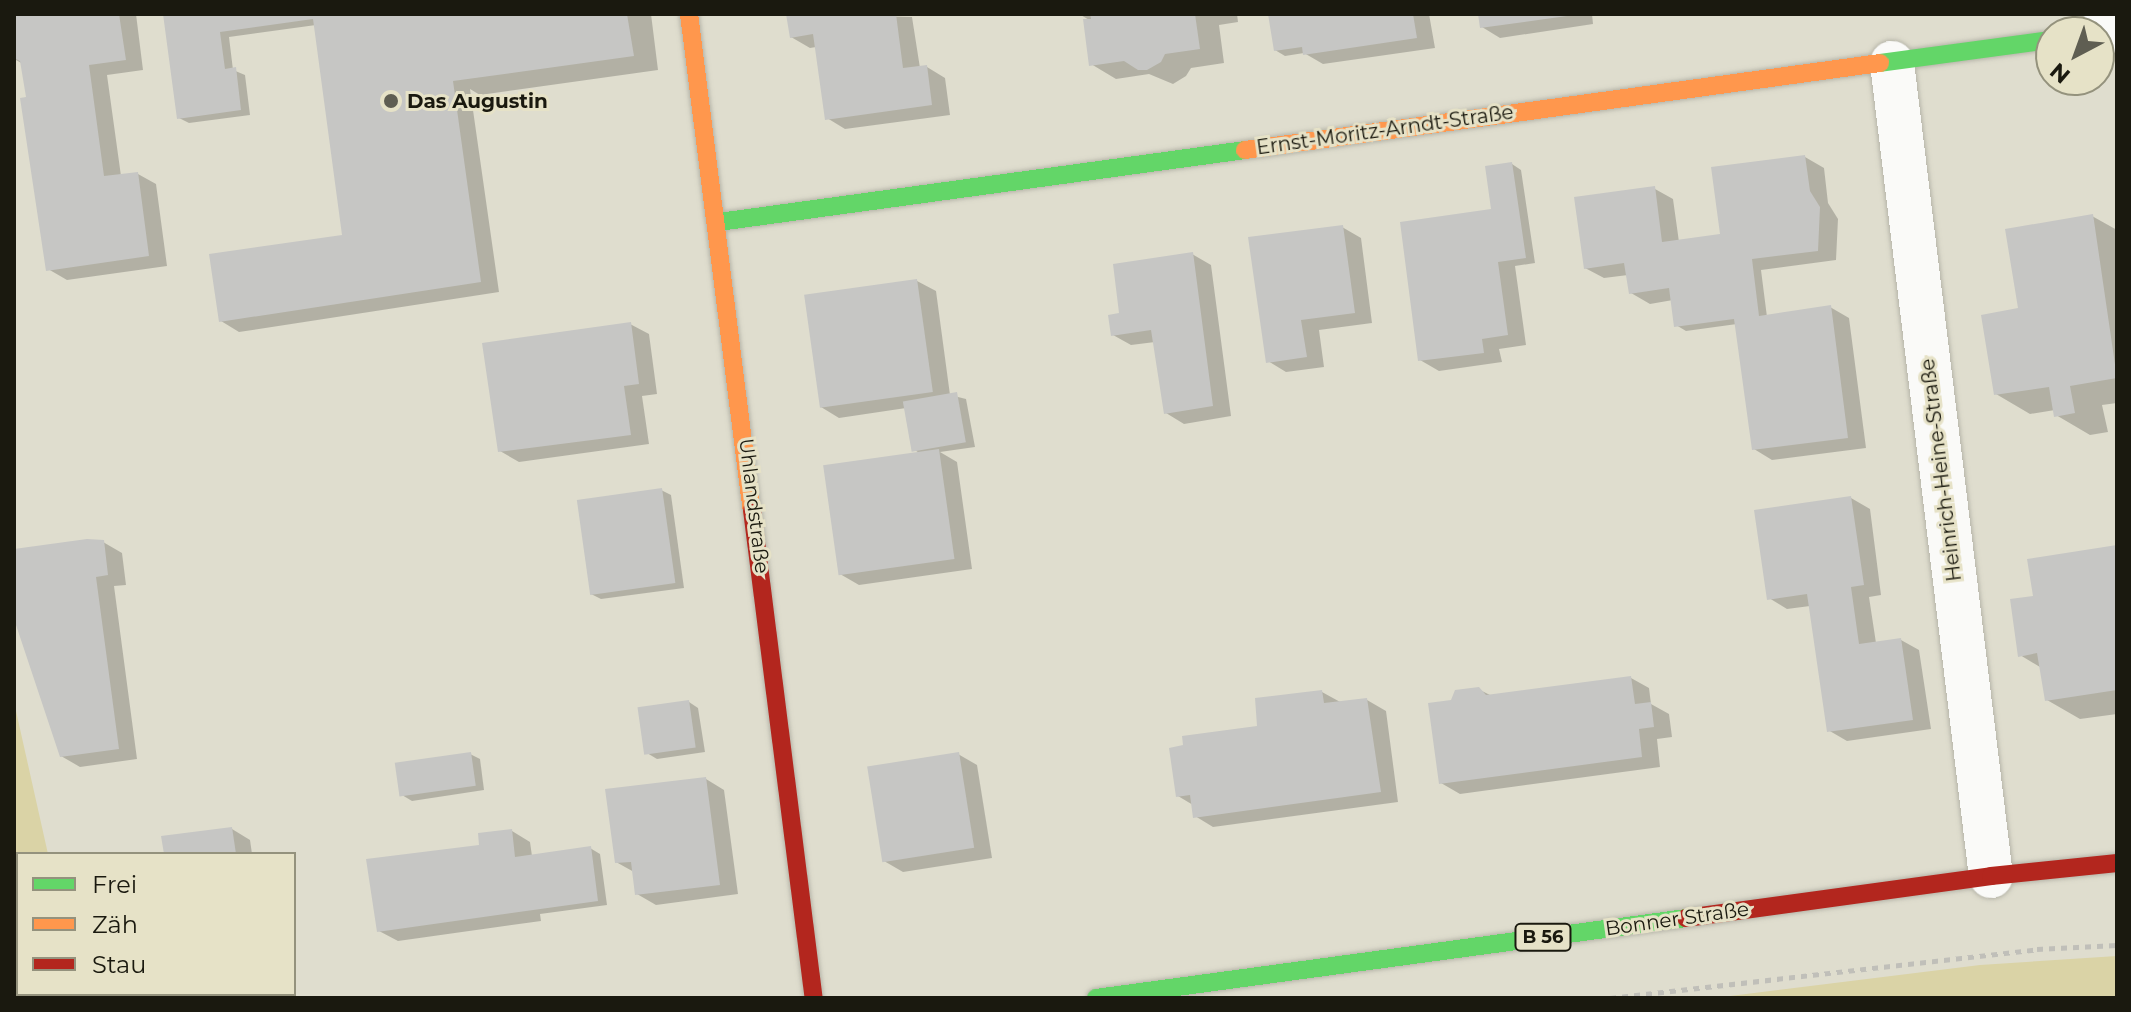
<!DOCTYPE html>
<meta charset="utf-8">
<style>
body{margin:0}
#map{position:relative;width:2131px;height:1012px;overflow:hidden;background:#dfddce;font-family:Montserrat,sans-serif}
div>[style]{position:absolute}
.green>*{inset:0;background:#dad3a6}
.shadow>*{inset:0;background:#0003}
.building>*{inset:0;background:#c6c6c4;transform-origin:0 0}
.path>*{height:5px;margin-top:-2.5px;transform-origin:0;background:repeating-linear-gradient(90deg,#c0bfb9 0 6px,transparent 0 12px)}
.roads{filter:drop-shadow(0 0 2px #b6b5a9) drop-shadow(0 0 2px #b6b5a9)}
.street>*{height:44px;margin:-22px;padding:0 22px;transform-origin:22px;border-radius:22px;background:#fafaf8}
.fast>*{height:18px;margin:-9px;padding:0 9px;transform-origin:9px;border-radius:9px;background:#63d668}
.slow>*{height:18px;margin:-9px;padding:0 9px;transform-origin:9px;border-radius:9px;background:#ff974d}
.jam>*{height:18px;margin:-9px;padding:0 9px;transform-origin:9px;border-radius:9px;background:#b3261e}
.dots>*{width:22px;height:22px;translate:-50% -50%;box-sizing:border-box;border:4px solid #e6e2c7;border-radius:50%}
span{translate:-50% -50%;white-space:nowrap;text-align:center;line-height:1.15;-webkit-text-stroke:6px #e6e2c7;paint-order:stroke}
.shield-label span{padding:2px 6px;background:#e6e2c7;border:2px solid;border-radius:6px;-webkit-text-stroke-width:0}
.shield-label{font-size:18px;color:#1a190f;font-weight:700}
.poi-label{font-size:20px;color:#1a190f;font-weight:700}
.left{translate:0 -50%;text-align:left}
.street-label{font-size:20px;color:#1a190f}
.frame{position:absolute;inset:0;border:16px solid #1a190f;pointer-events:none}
.legend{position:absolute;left:16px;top:852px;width:280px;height:144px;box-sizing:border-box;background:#e6e2c7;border:2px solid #94927d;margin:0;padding:10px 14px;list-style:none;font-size:24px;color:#1a190f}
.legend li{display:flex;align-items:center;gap:16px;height:40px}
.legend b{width:40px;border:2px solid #94927d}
.north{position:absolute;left:2035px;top:16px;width:80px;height:80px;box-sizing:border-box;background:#e6e2c7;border:2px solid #94927d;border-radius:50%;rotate:221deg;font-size:22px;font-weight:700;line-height:32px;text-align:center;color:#1a190f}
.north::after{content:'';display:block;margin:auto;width:28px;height:36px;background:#5f5e52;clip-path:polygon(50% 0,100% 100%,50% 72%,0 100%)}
</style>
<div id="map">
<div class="green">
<div style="clip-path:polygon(14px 702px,48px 854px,18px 854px,18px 994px,79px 994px,80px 998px,14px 998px)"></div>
<div style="clip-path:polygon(2117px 956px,2117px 998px,1714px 998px,1980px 965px)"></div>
</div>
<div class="shadow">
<div style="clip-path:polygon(14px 14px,136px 14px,143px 70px,107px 75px,121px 176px,138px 174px,156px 184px,167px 266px,67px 280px,48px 269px,28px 98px,23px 64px,16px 60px,14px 43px)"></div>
<div style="clip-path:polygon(165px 14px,651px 14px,658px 70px,480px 95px,470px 89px,499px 292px,239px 332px,221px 321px,344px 237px,316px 25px,229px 37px,233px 70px,245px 75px,250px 115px,189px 123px,179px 118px)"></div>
<div style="clip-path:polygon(788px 14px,912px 17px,920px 68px,927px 67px,945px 78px,950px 115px,845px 129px,827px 118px,816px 47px,810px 48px,791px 37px)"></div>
<div style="clip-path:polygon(1079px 14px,1237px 14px,1238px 22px,1219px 25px,1224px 63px,1191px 68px,1186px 76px,1173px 84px,1149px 74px,1116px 79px,1091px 64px,1091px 21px)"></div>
<div style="clip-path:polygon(1270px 14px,1429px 14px,1435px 48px,1323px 64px,1304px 53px,1285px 56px,1275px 50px)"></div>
<div style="clip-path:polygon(1480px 14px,1592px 14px,1593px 24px,1500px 38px,1482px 27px)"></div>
<div style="clip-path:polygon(1805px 157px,1824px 168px,1828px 203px,1838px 219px,1836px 260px,1761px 270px,1767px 317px,1830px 307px,1849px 318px,1866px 448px,1772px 460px,1754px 449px,1737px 324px,1686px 331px,1676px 325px,1673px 300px,1650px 304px,1631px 293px,1628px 275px,1604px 278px,1585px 268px,1655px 189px,1673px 199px,1679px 242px,1722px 236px)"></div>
<div style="clip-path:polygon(1512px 164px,1521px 170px,1535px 263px,1515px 266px,1526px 345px,1499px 349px,1502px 362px,1439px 371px,1420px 360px)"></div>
<div style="clip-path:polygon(2092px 216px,2117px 230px,2117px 403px,2102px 405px,2108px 432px,2090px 435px,2056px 415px,2055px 410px,2030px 414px,1996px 394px,2021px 310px)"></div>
<div style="clip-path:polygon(1342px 227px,1361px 238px,1372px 323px,1319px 330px,1324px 367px,1286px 372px,1268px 361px)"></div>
<div style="clip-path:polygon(1192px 254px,1211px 265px,1231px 416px,1184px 424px,1166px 413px,1155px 342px,1131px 345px,1113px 335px,1121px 315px)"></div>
<div style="clip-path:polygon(917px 281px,936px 291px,950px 395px,966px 399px,975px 447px,940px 452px,957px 462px,972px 569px,859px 585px,840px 574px,921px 454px,913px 449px,906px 408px,839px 418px,821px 407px)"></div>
<div style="clip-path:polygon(630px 324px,649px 334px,657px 394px,642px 396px,649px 444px,519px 462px,500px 451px)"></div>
<div style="clip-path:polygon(661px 490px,671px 495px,684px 588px,601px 599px,591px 594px)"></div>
<div style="clip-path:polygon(1851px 498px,1870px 509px,1881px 595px,1869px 597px,1876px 643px,1901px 640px,1919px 650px,1931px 729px,1847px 741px,1828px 730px,1810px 606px,1787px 609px,1769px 598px)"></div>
<div style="clip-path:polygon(103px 542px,122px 553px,126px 585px,114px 586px,137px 759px,80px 767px,61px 756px,14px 612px,14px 552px)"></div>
<div style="clip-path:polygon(2117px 547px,2117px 714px,2080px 719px,2047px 700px,2040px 667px,2020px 655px)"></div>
<div style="clip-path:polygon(1631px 678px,1649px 688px,1651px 704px,1669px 714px,1672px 737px,1657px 739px,1660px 767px,1460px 794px,1441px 783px,1452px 702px,1478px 689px,1492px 696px)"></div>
<div style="clip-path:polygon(1322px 692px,1342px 703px,1367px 700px,1386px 711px,1398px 802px,1213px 827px,1195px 816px,1193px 805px,1178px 796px,1260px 728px)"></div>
<div style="clip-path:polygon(689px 702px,698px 708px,705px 752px,657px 759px,647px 753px)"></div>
<div style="clip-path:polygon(470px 754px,480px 759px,484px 790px,412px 801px,402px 795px)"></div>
<div style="clip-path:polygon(958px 754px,977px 765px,992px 858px,903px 872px,884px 861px)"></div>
<div style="clip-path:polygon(706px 779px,724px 790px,738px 894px,656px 905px,637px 894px,634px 872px,616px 862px)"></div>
<div style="clip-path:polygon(232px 829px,250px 840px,252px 854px,165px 854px)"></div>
<div style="clip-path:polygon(512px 831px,530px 842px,532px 856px,590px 848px,600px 854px,607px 905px,540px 914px,541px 921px,398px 941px,379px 931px,481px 846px)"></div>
</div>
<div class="building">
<div style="clip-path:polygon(14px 14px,119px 14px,126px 60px,89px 65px,104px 176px,138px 172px,149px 256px,46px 271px,20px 98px,26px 97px,20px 61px,14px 58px)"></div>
<div style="clip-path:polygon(163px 14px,627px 14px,634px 56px,453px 81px,481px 282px,219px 322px,209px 254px,342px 235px,313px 19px,220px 32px,225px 69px,236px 67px,241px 110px,177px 119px)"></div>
<div style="clip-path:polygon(786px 14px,896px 14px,903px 68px,927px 65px,932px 105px,825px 120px,813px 34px,790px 38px)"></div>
<div style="clip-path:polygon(1090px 14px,1195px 14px,1200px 49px,1165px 54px,1161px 62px,1147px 70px,1138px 70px,1124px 61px,1089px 66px,1083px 19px,1091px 19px)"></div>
<div style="clip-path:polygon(1268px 14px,1413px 14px,1417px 38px,1303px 55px,1302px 47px,1274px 51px)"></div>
<div style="clip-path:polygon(1478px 14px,1567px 14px,1567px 16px,1480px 28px)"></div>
<div style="clip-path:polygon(1805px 155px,1810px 191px,1820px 207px,1818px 251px,1752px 259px,1759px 316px,1831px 305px,1848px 438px,1752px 450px,1734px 319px,1674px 327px,1669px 288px,1629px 294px,1624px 263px,1584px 269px,1574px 197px,1655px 186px,1662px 242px,1720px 234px,1711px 167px)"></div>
<div style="clip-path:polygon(1512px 162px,1526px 258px,1498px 262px,1508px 335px,1482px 339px,1484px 353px,1418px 361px,1400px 222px,1491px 209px,1485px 166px)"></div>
<div style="clip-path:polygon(2093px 214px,2117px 378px,2070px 386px,2075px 413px,2054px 417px,2049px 387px,1994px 395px,1981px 315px,2018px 308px,2005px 229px)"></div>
<div style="clip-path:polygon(1343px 225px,1355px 313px,1301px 320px,1307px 357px,1266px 363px,1248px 237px)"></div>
<div style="clip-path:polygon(1193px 252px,1213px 406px,1164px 414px,1151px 330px,1111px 336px,1108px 315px,1119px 313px,1113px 264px)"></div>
<div style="left:917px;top:279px;width:114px;height:114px;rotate:82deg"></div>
<div style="clip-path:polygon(631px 322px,639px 384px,624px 386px,631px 435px,498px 452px,482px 343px)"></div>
<div style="left:957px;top:392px;width:51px;height:55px;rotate:80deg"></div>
<div style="left:939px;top:449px;width:111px;height:117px;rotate:82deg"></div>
<div style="left:662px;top:488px;width:96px;height:86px;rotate:82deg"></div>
<div style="clip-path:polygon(1851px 496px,1864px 585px,1851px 587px,1859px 644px,1901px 638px,1913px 720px,1827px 732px,1807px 594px,1767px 600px,1754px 510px)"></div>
<div style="clip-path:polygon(87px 539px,104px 540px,108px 575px,96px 577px,119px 749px,60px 757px,14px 619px,14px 549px)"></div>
<div style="clip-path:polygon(2117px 545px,2117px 690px,2045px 701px,2037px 653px,2018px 657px,2010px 599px,2033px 596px,2027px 559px)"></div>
<div style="clip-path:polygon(1631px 676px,1635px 704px,1651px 702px,1654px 727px,1639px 729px,1642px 757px,1439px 784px,1428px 703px,1451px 700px,1455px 690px,1479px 687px,1486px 695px)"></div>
<div style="clip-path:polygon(1322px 690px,1324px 703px,1367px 698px,1381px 792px,1193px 818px,1190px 795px,1176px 797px,1169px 748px,1183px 745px,1182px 736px,1257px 726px,1255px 698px)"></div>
<div style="left:689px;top:700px;width:48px;height:52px;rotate:82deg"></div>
<div style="left:471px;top:752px;width:34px;height:77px;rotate:82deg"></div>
<div style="left:959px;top:752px;width:97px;height:93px;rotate:81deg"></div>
<div style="clip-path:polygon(706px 777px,720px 885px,635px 895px,631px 862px,615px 863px,605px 789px)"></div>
<div style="clip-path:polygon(232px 827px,236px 854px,164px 854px,161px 836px)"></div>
<div style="clip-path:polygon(512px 829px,515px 857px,591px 846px,598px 901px,377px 932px,366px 859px,479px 845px,478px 833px)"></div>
</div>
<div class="path">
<div style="left:1610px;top:998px;width:430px;rotate:-6.5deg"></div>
<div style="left:2037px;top:949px;width:80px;rotate:-2.9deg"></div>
</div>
<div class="roads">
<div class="street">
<div style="left:2099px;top:33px;width:18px;rotate:-9deg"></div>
<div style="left:1892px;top:63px;width:819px;rotate:83.06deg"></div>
</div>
<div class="fast">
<div style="left:1880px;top:63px;width:173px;rotate:-7.7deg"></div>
<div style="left:719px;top:222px;width:531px;rotate:-7.79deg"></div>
<div style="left:1096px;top:998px;width:595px;rotate:-7.72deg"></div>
</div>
<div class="slow">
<div style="left:689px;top:14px;width:500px;rotate:82.8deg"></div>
<div style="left:1245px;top:150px;width:641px;rotate:-7.8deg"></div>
</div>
<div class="jam">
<div style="left:752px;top:510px;width:492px;rotate:82.8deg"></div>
<div style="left:1686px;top:918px;width:308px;rotate:-7.8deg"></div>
<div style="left:1991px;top:876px;width:127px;rotate:-5.9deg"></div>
</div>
</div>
<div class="dots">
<div style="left:391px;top:101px;background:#5f5e52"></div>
</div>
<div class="shield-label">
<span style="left:1543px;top:937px">B 56</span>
</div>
<div class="poi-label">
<span class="left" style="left:407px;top:101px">Das Augustin</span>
</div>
<div class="street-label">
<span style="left:1385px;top:130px;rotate:-8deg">Ernst-Moritz-Arndt-Straße</span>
<span style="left:1941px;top:470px;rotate:-97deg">Heinrich-Heine-Straße</span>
<span style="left:754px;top:506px;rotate:83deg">Uhlandstraße</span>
<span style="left:1677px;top:919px;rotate:-8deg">Bonner Straße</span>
</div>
<div class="frame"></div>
<ul class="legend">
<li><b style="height:10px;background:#63d668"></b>Frei</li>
<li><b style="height:10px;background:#ff974d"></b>Zäh</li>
<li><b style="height:10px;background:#b3261e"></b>Stau</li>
</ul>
<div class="north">N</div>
</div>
